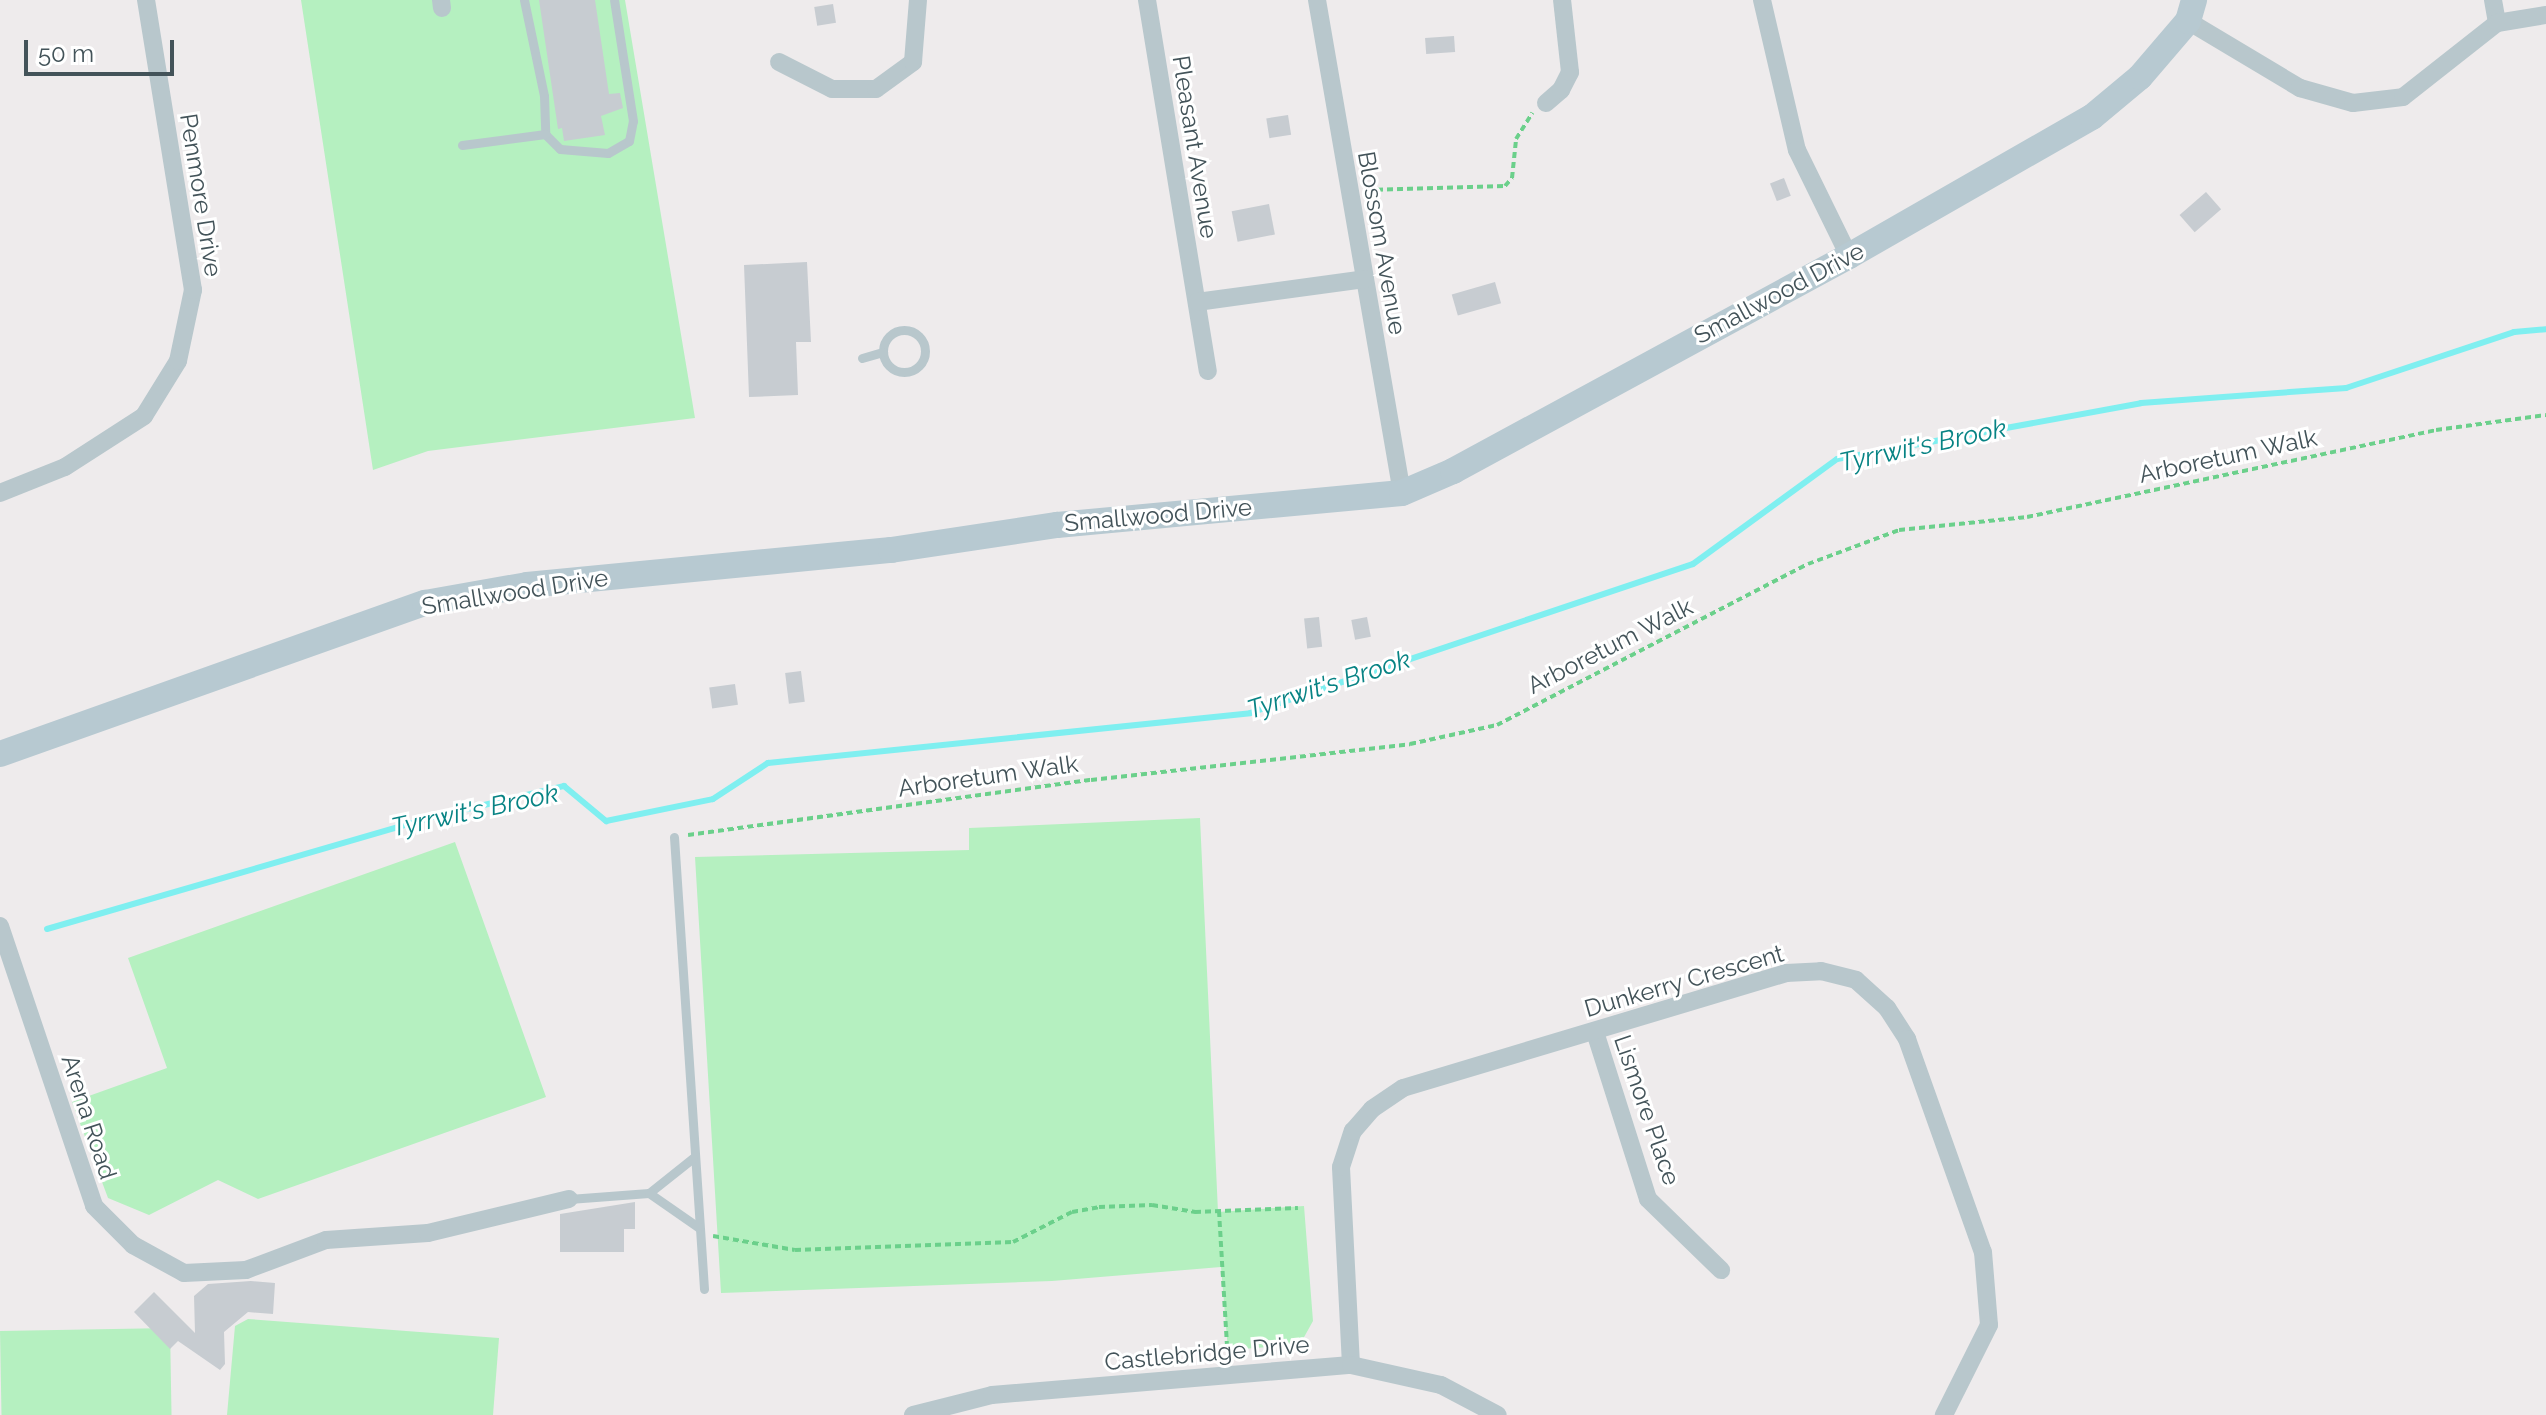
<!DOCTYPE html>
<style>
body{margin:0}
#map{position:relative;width:2546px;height:1415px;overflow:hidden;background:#eeebec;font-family:Raleway,sans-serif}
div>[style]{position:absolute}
.green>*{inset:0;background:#b5f0c0;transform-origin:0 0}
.stream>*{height:6px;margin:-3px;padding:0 3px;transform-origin:3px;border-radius:3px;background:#7feff0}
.building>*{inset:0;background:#c7ccd1;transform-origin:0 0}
.path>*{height:4px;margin-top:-2px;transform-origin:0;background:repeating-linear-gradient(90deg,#6bd08b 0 6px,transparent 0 10px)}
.lane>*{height:9px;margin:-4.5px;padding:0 4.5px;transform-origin:4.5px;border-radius:4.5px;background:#b8c7cc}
.lane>.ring{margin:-4.5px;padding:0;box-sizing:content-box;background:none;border:9px solid #b8c7cc;border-radius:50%}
.street>*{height:18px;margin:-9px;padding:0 9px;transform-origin:9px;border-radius:9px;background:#b8c7cc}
.secondary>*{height:26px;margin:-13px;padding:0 13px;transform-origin:13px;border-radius:13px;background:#b7c9d1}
span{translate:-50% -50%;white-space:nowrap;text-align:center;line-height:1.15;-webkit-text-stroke:6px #fff;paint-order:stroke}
.street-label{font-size:24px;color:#435359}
.water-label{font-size:26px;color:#078384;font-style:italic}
.scale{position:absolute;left:24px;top:40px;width:150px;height:36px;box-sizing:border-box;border:4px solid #435359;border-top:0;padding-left:10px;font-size:24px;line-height:28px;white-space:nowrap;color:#435359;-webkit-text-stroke:6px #fff;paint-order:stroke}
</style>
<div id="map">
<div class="green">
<div style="clip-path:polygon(301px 0,625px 0,695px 418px,428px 451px,373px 470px)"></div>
<div style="clip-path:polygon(1200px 818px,1218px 1212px,1304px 1206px,1313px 1321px,1303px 1339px,1294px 1345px,1228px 1350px,1221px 1267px,1052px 1281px,721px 1293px,695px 857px,969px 850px,969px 828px)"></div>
<div style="clip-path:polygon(455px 842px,546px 1097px,258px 1199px,218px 1180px,149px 1215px,108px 1198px,72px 1102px,167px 1068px,128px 958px)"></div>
<div style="clip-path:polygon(248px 1319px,499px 1338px,493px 1415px,227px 1415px,235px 1326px)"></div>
<div style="left:170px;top:1328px;width:87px;height:170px;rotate:89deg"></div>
</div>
<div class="stream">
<div style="left:47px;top:929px;width:402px;rotate:-16.2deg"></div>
<div style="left:433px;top:817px;width:135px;rotate:-13.3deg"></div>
<div style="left:564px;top:786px;width:55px;rotate:39.8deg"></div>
<div style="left:606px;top:821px;width:109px;rotate:-11.6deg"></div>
<div style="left:713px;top:799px;width:66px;rotate:-33.2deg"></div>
<div style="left:768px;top:763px;width:485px;rotate:-5.9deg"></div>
<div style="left:1250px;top:713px;width:467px;rotate:-18.6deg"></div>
<div style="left:1693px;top:564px;width:178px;rotate:-36.1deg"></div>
<div style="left:1837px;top:459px;width:309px;rotate:-10.4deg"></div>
<div style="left:2141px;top:403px;width:206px;rotate:-4.2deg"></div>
<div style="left:2346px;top:388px;width:177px;rotate:-18.4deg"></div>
<div style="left:2514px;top:332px;width:32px;rotate:-5deg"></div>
</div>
<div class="building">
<div style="clip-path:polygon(539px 0,595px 0,609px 94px,620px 93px,623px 108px,601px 116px,605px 135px,564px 141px,562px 128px,558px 129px)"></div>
<div style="left:833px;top:4px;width:19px;height:19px;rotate:81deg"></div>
<div style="left:1454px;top:36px;width:16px;height:29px;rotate:86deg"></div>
<div style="left:1288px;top:115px;width:20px;height:22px;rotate:81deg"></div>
<div style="left:1784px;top:178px;width:19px;height:15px;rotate:69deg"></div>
<div style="left:2206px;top:192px;width:23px;height:35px;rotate:49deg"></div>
<div style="left:1269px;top:204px;width:31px;height:38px;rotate:79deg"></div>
<div style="clip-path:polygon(807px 262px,811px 342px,796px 342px,798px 395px,749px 397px,744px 265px)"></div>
<div style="left:1495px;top:282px;width:22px;height:45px;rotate:74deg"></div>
<div style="left:1319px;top:617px;width:30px;height:15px;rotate:84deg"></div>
<div style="left:1367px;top:617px;width:20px;height:16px;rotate:79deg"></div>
<div style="left:801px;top:671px;width:31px;height:16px;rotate:83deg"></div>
<div style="left:735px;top:684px;width:21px;height:26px;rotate:82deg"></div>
<div style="clip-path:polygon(635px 1202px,635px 1229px,624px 1229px,624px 1252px,560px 1252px,560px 1214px)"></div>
<div style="clip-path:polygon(251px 1281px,275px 1283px,273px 1314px,248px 1312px,224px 1332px,225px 1364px,220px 1370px,178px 1341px,170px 1349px,134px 1312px,154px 1292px,195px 1333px,194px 1296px,208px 1284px)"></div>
</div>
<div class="path">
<div style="left:1367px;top:190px;width:138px;rotate:-1.7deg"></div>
<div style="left:1505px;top:186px;width:11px;rotate:-49deg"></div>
<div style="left:1512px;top:178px;width:39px;rotate:-84deg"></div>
<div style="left:1516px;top:139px;width:31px;rotate:-58deg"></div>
<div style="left:688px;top:835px;width:407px;rotate:-7.8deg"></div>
<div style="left:1091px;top:780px;width:321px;rotate:-6.4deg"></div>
<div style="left:1410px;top:744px;width:89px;rotate:-12.3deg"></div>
<div style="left:1497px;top:725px;width:350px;rotate:-27.4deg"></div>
<div style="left:1808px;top:564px;width:97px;rotate:-20.5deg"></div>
<div style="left:1899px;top:530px;width:129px;rotate:-5.8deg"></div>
<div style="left:2027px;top:517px;width:418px;rotate:-12deg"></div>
<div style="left:2436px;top:430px;width:111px;rotate:-7.8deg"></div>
<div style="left:1219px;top:1211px;width:135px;rotate:86.6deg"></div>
<div style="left:713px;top:1236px;width:83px;rotate:9.7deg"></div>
<div style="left:795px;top:1250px;width:218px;rotate:-2.1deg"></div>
<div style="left:1013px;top:1242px;width:66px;rotate:-27deg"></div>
<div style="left:1072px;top:1212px;width:27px;rotate:-10deg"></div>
<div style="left:1099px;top:1207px;width:53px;rotate:-2.2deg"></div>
<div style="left:1152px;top:1205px;width:44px;rotate:9.2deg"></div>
<div style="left:1195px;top:1212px;width:103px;rotate:-2.2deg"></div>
</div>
<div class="lane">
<div style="left:524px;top:0;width:98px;rotate:78.2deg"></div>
<div style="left:544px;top:96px;width:38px;rotate:88deg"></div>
<div style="left:545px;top:134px;width:21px;rotate:45deg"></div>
<div style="left:560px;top:149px;width:48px;rotate:4.8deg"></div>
<div style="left:608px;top:153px;width:24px;rotate:-30deg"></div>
<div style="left:629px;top:141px;width:20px;rotate:-79deg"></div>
<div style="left:633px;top:121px;width:122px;rotate:-98.9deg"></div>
<div style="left:462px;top:145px;width:84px;rotate:-7.5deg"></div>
<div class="ring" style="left:883px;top:330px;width:33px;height:33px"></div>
<div style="left:862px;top:358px;width:22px;rotate:-16deg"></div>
<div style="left:674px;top:837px;width:453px;rotate:86.2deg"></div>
<div style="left:649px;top:1193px;width:56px;rotate:-38.5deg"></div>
<div style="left:569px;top:1199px;width:80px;rotate:-4.3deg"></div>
<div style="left:649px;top:1193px;width:60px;rotate:34.8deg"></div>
</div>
<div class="street">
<div style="left:441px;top:0;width:8px;rotate:83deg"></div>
<div style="left:1147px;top:0;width:376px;rotate:80.7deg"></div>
<div style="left:1317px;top:0;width:500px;rotate:80.22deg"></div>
<div style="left:1762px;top:0;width:154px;rotate:76.9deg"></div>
<div style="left:1797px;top:150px;width:118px;rotate:63.9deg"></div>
<div style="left:2493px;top:0;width:23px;rotate:80deg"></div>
<div style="left:2188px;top:21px;width:131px;rotate:30.9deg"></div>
<div style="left:2300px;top:88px;width:55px;rotate:15.8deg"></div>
<div style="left:2353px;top:103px;width:50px;rotate:-6.8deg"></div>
<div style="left:2403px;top:97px;width:120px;rotate:-38.2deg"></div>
<div style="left:2497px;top:23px;width:50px;rotate:-9.3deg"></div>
<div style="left:779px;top:62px;width:59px;rotate:27deg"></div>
<div style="left:832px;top:89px;width:44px"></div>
<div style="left:876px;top:89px;width:46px;rotate:-36.1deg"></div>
<div style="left:913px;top:62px;width:62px;rotate:-85.4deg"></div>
<div style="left:1546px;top:103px;width:20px;rotate:-41deg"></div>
<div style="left:1561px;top:90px;width:20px;rotate:-63deg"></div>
<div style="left:1570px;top:72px;width:72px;rotate:-96.3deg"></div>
<div style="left:1197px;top:302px;width:169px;rotate:-7.8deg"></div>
<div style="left:0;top:493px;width:70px;rotate:-21.8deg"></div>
<div style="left:65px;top:467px;width:94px;rotate:-32.8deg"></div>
<div style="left:144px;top:416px;width:65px;rotate:-58.3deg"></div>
<div style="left:178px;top:361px;width:73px;rotate:-78.1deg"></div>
<div style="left:193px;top:290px;width:294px;rotate:-99.2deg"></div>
<div style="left:0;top:926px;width:295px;rotate:71.4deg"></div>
<div style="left:94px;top:1206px;width:55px;rotate:45deg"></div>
<div style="left:133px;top:1245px;width:58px;rotate:28.8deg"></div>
<div style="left:184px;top:1273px;width:62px;rotate:-2.8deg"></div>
<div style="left:246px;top:1270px;width:85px;rotate:-20.6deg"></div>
<div style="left:326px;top:1240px;width:102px;rotate:-3.9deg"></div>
<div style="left:428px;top:1233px;width:145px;rotate:-13.6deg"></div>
<div style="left:1595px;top:1032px;width:175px;rotate:72.4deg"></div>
<div style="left:1648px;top:1199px;width:102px;rotate:44.2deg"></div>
<div style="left:1351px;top:1365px;width:198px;rotate:-92.9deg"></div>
<div style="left:1341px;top:1167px;width:38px;rotate:-72deg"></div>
<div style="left:1353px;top:1131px;width:29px;rotate:-49deg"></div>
<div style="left:1372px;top:1109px;width:37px;rotate:-34deg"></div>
<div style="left:1403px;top:1088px;width:400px;rotate:-16.7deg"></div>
<div style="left:1786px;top:973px;width:35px;rotate:-3deg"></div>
<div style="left:1821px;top:971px;width:36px;rotate:14deg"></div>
<div style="left:1856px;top:980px;width:42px;rotate:42.1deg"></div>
<div style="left:1887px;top:1008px;width:37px;rotate:57deg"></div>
<div style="left:1907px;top:1039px;width:226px;rotate:70.4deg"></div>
<div style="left:1983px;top:1252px;width:73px;rotate:85.3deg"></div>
<div style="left:1989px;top:1325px;width:101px;rotate:116.6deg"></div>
<div style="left:913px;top:1415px;width:81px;rotate:-14.2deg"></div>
<div style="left:992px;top:1395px;width:360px;rotate:-4.8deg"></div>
<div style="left:1351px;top:1365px;width:92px;rotate:12.5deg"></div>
<div style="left:1441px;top:1385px;width:64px;rotate:27.8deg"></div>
</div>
<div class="secondary">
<div style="left:0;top:754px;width:451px;rotate:-19.6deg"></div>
<div style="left:425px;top:603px;width:104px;rotate:-10deg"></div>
<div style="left:527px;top:585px;width:366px;rotate:-5.5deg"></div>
<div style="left:891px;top:550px;width:168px;rotate:-8.6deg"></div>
<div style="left:1057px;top:525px;width:346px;rotate:-5.3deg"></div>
<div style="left:1402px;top:493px;width:56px;rotate:-23.3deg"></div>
<div style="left:1453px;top:471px;width:451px;rotate:-28.5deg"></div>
<div style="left:1849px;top:256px;width:280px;rotate:-29.8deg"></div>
<div style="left:2092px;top:117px;width:62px;rotate:-39.8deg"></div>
<div style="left:2140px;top:77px;width:74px;rotate:-49.4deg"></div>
<div style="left:2188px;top:21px;width:22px;rotate:-74deg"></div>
</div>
<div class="street-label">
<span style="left:1195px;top:147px;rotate:81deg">Pleasant Avenue</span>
<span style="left:201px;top:195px;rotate:81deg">Penmore Drive</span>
<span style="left:1382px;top:243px;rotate:80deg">Blossom Avenue</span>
<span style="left:1779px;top:293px;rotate:-28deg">Smallwood Drive</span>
<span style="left:2228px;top:456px;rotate:-12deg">Arboretum Walk</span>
<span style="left:1158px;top:515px;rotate:-5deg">Smallwood Drive</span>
<span style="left:515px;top:592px;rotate:-9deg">Smallwood Drive</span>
<span style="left:1610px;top:646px;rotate:-27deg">Arboretum Walk</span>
<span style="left:988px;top:776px;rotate:-8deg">Arboretum Walk</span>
<span style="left:1684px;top:981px;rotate:-16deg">Dunkerry Crescent</span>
<span style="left:1647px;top:1110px;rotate:71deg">Lismore Place</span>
<span style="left:89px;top:1117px;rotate:72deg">Arena Road</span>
<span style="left:1207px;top:1353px;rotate:-5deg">Castlebridge Drive</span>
</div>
<div class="water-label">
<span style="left:1923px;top:446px;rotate:-12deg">Tyrrwit's Brook</span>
<span style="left:1329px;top:685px;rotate:-18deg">Tyrrwit's Brook</span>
<span style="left:475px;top:811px;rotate:-12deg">Tyrrwit's Brook</span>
</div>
<div class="scale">50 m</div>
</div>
